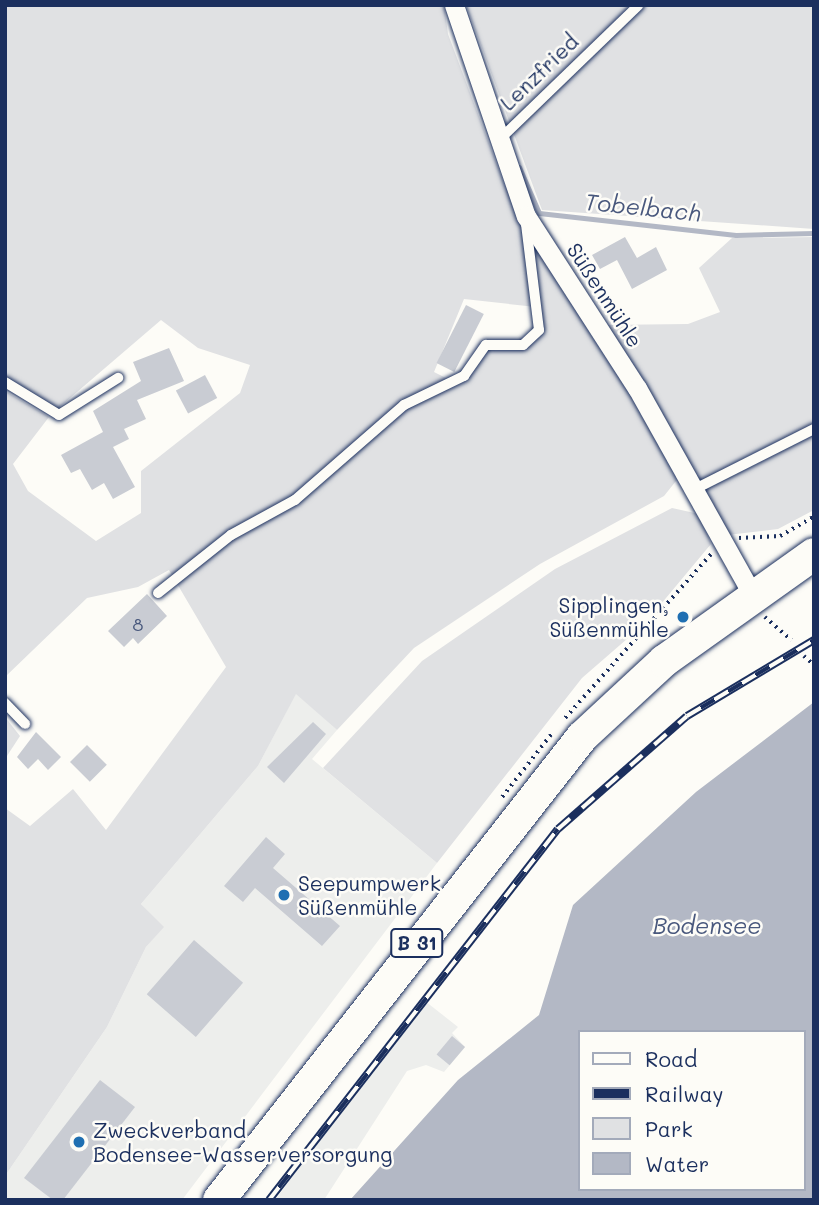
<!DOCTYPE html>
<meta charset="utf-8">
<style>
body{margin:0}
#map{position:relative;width:819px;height:1205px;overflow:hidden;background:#fdfcf7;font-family:Mali,sans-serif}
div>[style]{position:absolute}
.built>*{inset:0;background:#edeeec}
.green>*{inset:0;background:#e0e1e3}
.water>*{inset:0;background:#b3b8c5}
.stream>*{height:5px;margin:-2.5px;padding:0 2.5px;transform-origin:2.5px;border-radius:2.5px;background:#b3b8c5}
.building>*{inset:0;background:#c9ccd3;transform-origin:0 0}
.path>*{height:3.5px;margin-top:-1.75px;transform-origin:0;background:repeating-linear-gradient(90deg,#1b2f5e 0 2px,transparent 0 7px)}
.roads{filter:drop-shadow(0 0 2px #1b2f5e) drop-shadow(0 0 2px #1b2f5e)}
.service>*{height:10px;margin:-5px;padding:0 5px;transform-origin:5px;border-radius:5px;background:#fdfcf7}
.minor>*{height:19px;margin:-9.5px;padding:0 9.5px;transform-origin:9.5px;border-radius:9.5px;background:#fdfcf7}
.primary>*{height:32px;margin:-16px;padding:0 16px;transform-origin:16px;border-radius:16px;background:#fdfcf7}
.rail>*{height:8px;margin-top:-4px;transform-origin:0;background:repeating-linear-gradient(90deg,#fdfcf7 0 16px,#1b2f5e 0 32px);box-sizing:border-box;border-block:2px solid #1b2f5e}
.dots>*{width:19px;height:19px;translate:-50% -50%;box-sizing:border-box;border:4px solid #fdfcf7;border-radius:50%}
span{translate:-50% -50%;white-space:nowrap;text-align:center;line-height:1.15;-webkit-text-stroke:5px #fdfcf7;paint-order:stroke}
.number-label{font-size:18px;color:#46567b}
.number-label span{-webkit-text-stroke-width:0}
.shield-label span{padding:2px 5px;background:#fdfcf7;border:2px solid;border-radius:5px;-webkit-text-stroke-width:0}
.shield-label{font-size:19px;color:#1b2f5e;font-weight:700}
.street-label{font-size:21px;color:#1b2f5e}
.poi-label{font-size:21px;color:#1b2f5e}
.right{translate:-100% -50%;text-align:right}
.left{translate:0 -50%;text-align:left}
.water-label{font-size:23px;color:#49587d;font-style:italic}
.frame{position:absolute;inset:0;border:7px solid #1b2f5e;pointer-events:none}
.legend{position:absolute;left:578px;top:1030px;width:228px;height:161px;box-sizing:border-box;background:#fdfcf7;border:2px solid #a3aaba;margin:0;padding:9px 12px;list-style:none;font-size:21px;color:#1b2f5e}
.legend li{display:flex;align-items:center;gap:14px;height:35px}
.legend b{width:35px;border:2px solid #a3aaba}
</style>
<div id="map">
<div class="built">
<div style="clip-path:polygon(296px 693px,337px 730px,312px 759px,437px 863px,182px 1200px,5px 1200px,5px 1176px,107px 1027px,146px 947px,163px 927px,141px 904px,258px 766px)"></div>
<div style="clip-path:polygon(425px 1001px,458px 1027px,452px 1033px,465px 1047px,444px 1072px,426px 1065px,407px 1071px,324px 1200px,275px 1200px)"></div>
</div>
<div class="green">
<div style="clip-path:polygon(evenodd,5px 5px,444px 5px,448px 34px,505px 186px,680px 476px,664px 496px,540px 564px,414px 648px,337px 730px,296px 694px,258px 766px,141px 904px,164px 927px,146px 947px,107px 1027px,5px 1176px,5px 808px,30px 826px,73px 789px,106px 830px,226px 667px,169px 570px,138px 587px,87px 598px,5px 677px,5px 391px,49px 417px,13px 464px,28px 491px,96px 541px,141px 513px,141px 471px,240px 393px,250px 365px,198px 348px,161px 320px,56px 410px,5px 376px,5px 5px,464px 299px,536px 307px,534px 329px,521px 340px,484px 340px,463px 372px,446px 378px,434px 372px,464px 299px)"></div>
<div style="clip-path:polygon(466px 5px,814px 5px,814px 229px,542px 210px)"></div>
<div style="clip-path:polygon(814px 237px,814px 510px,778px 529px,727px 535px,604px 325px,688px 324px,720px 312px,699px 268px,732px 238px)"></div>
<div style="clip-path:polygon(672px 508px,699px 514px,711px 544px,661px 604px,648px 604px,633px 619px,635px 632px,582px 678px,437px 863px,323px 768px,422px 661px,555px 569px)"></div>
<div style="clip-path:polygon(5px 717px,20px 736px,5px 759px)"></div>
</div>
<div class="water">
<div style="clip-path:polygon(evenodd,814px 702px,814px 1200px,350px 1200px,458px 1080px,539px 1015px,573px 905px,696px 792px,814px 702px,579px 1032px,803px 1032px,803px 1189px,579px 1189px,579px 1032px)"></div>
</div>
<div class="stream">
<div style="left:519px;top:167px;width:50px;rotate:66.5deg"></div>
<div style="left:539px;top:213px;width:198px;rotate:6.4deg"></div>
<div style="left:736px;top:235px;width:78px;rotate:-1.5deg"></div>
</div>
<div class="building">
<div style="clip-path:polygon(625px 237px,637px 258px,656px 247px,667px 270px,632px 289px,617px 260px,600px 269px,592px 255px)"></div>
<div style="left:466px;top:305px;width:20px;height:65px;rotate:27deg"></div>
<div style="clip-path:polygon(169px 348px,184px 381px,137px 400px,146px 419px,124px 429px,129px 439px,113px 447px,135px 487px,113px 499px,104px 483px,92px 490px,80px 469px,71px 473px,61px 455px,103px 432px,93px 411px,141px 381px,133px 362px)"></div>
<div style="left:205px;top:375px;width:26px;height:33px;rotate:62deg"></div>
<div style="clip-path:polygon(147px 594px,167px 616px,138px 644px,133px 638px,124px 647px,108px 631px)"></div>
<div style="clip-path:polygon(313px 722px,326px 734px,284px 783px,267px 767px)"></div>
<div style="clip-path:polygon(36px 732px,61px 757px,48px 770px,38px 759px,28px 769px,17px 757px)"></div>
<div style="left:87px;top:745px;width:28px;height:24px;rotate:45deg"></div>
<div style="clip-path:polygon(266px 837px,285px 854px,273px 868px,340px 926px,322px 946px,255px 888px,243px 902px,224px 886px)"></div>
<div style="left:194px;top:940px;width:65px;height:72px;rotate:41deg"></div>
<div style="left:452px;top:1036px;width:17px;height:24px;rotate:40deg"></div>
<div style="clip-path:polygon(100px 1080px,135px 1107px,63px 1200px,53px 1200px,24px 1178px)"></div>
</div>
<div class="path">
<div style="left:739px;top:538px;width:41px;rotate:-2.8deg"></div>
<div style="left:780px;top:536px;width:39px;rotate:-30deg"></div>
<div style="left:765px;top:617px;width:35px;rotate:41deg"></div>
<div style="left:804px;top:656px;width:13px;rotate:42deg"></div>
<div style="left:565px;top:718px;width:220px;rotate:-48.3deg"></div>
<div style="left:502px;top:797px;width:83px;rotate:-51.9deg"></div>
</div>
<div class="roads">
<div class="service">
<div style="left:499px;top:140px;width:194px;rotate:-44deg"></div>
<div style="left:5px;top:382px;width:63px;rotate:31.4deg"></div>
<div style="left:59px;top:415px;width:70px;rotate:-32.1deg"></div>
<div style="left:697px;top:488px;width:131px;rotate:-26.8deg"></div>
<div style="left:158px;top:593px;width:93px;rotate:-38.5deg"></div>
<div style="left:231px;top:535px;width:73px;rotate:-28.7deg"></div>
<div style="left:295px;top:500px;width:145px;rotate:-41.1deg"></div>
<div style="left:404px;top:405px;width:67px;rotate:-25.8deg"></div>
<div style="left:464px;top:376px;width:38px;rotate:-55deg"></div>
<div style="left:486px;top:345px;width:37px"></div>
<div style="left:523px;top:345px;width:22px;rotate:-43deg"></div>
<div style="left:539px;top:330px;width:107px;rotate:-97deg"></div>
<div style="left:5px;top:703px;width:29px;rotate:46deg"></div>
</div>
<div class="minor">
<div style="left:454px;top:5px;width:223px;rotate:71.2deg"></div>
<div style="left:526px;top:216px;width:205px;rotate:57.2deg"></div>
<div style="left:637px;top:388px;width:236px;rotate:60.8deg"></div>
</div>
<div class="primary">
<div style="left:219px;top:1200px;width:588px;rotate:-51.9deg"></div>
<div style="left:582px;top:737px;width:112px;rotate:-42.8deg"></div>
<div style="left:664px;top:661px;width:184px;rotate:-35.5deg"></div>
</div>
</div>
<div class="rail">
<div style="left:269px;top:1200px;width:470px;rotate:-52.1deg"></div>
<div style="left:558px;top:829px;width:171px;rotate:-41.2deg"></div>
<div style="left:687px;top:716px;width:148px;rotate:-30.9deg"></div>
</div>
<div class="dots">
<div style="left:683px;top:617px;background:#1f6fb2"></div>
<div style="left:284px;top:895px;background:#1f6fb2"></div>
<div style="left:79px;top:1142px;background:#1f6fb2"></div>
</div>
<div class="number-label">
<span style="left:138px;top:624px">8</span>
</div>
<div class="shield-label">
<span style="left:417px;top:943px">B 31</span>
</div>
<div class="street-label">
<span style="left:539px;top:72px;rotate:-44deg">Lenzfried</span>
<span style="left:605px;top:295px;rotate:57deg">Süßenmühle</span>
</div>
<div class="poi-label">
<span class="right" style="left:669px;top:617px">Sipplingen,<br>Süßenmühle</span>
<span class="left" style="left:298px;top:895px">Seepumpwerk<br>Süßenmühle</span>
<span class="left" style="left:93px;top:1142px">Zweckverband<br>Bodensee-Wasserversorgung</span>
</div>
<div class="water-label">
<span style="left:643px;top:207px;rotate:6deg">Tobelbach</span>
<span style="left:707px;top:925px">Bodensee</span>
</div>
<div class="frame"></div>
<ul class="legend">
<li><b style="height:9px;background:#fdfcf7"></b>Road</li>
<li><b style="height:9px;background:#1b2f5e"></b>Railway</li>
<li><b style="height:19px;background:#e0e1e3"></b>Park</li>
<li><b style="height:19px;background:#b3b8c5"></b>Water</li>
</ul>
</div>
